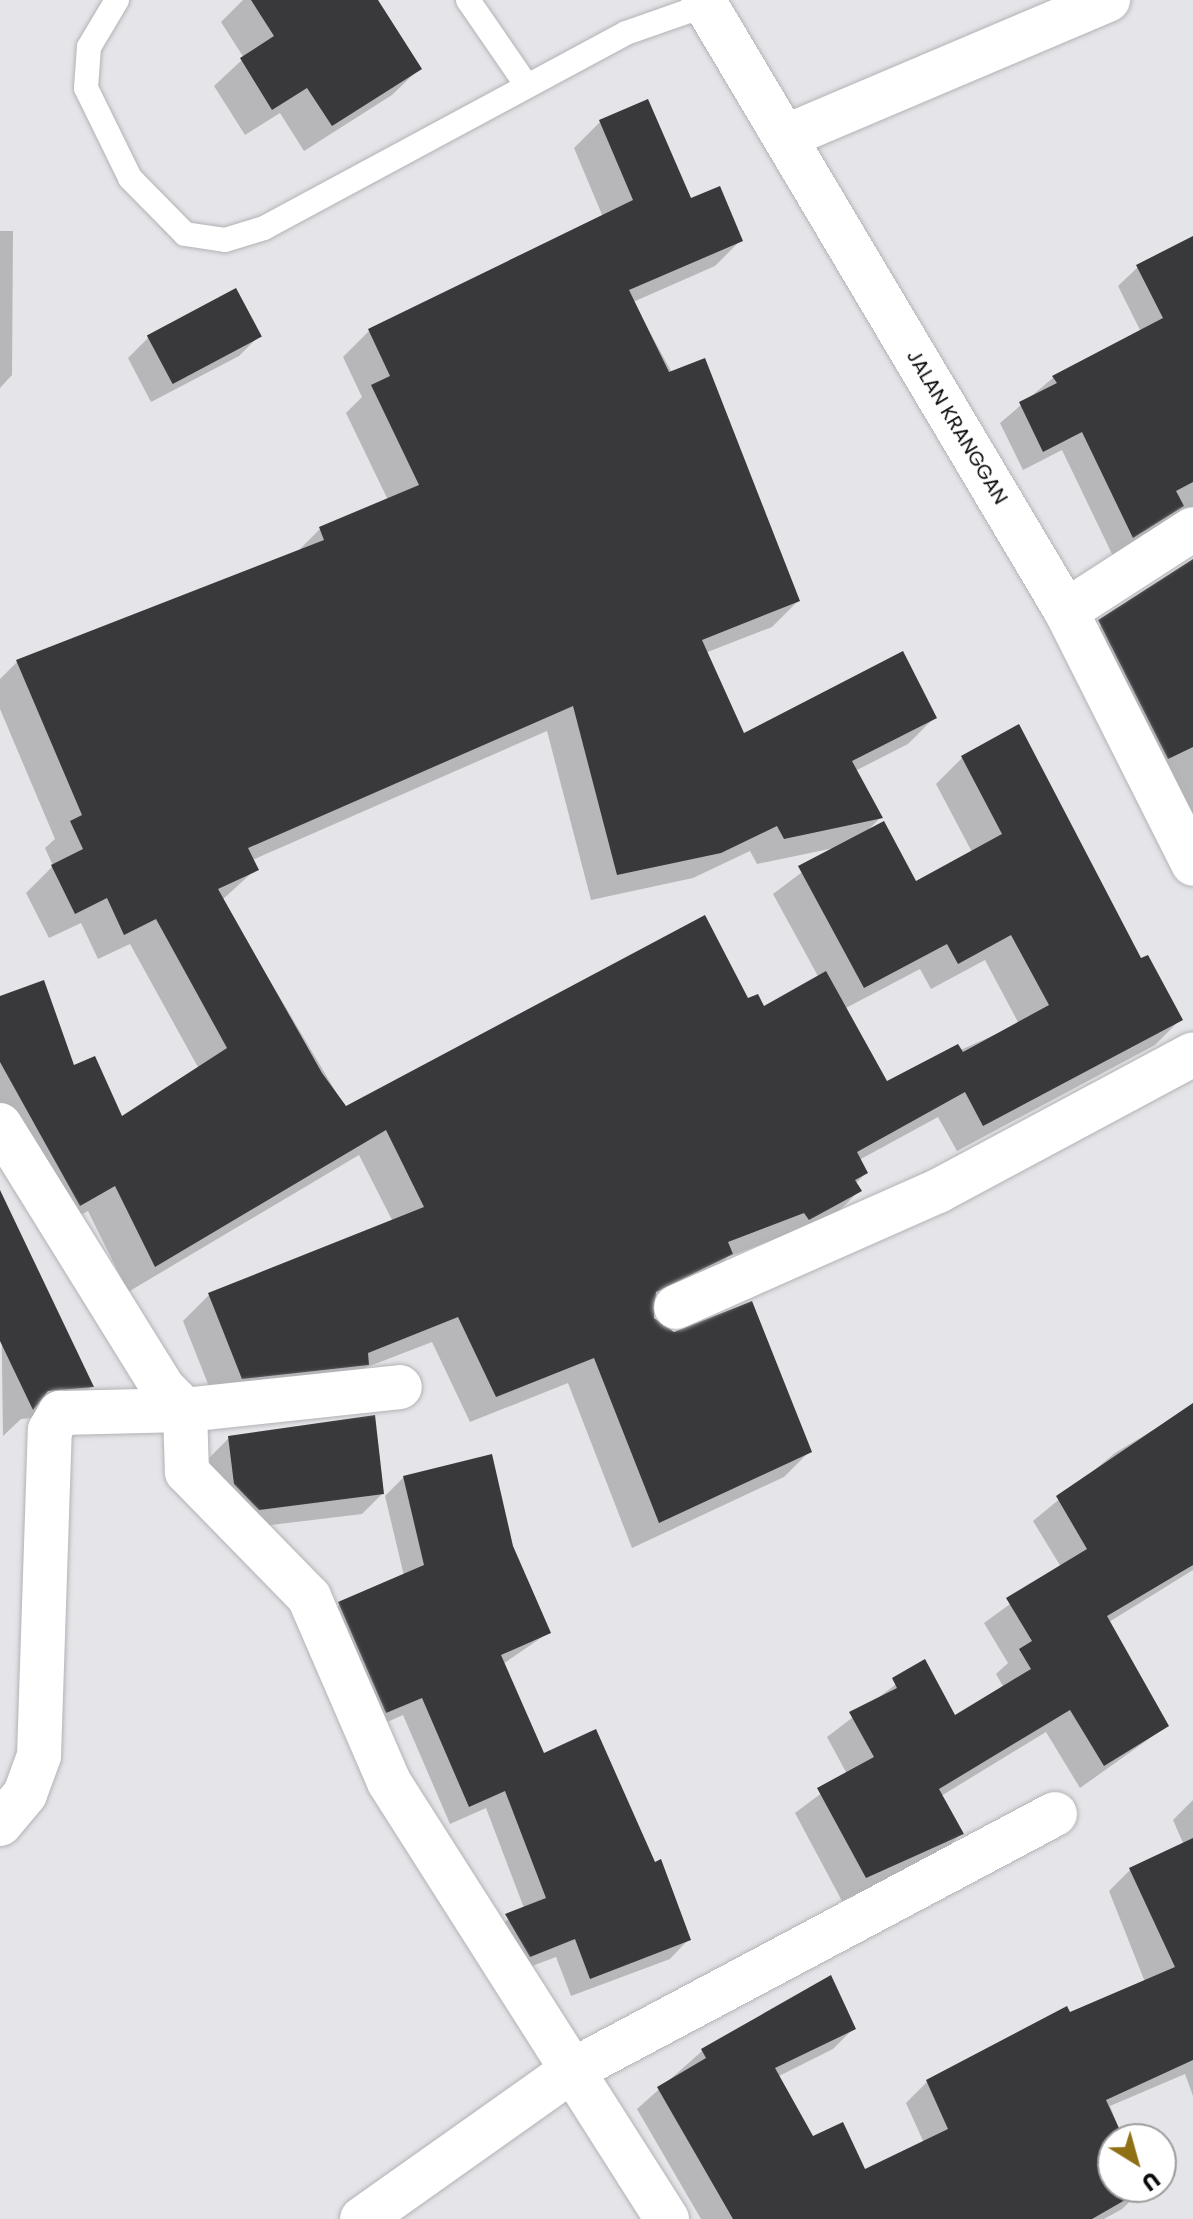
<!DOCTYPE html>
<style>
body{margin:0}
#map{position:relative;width:1193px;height:2219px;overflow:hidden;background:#e5e4e8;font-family:Poppins,sans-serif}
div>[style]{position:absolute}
.shadow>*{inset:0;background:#0003}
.building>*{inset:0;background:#39383b;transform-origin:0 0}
.roads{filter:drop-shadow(0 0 2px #b3b2b6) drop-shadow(0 0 2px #b3b2b6)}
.service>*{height:24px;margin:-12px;padding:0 12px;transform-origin:12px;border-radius:12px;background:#fff}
.minor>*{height:44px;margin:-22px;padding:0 22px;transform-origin:22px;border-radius:22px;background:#fff}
.secondary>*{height:44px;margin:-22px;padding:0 22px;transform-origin:22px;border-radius:22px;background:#fff}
span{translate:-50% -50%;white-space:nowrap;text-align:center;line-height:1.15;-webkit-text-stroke:8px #fff;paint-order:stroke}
.street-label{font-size:20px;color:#0b0b0c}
.north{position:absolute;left:1097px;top:2123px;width:80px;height:80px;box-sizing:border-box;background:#fff;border:2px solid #9d9d9e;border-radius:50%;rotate:143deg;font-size:22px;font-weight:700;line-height:32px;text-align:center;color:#0b0b0c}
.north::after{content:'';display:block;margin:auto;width:28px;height:36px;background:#8f7015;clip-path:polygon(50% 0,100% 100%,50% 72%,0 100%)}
</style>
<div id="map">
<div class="shadow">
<div style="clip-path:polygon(243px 0,375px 0,419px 69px,392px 95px,304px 151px,280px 113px,245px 135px,214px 86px,244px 58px,221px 22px)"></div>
<div style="clip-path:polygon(evenodd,600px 122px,741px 240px,715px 266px,633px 302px,798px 601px,772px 627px,705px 653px,743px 736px,934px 718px,908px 744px,855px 771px,880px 818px,867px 831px,915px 883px,972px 852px,936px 784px,962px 758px,1140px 961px,1181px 1019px,1155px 1045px,957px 1151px,938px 1117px,859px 1160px,866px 1173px,855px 1184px,859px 1191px,833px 1217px,782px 1245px,778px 1238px,728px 1257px,704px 1280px,653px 1305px,651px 1319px,810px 1451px,784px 1477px,632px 1548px,568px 1383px,470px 1422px,432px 1342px,362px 1369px,216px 1404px,183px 1321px,209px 1295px,393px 1222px,359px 1155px,128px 1292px,88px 1211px,53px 1230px,0 1136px,0 998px,121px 1119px,199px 1069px,130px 944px,98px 959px,81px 923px,49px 938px,26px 893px,53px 866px,45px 848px,55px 839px,0 709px,0 679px,17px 662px,296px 553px,320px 529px,388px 500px,346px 413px,362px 397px,343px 357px,369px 331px,603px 217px,574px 148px,600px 122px,547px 731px,591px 900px,693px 878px,750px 851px,757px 864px,834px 848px,773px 894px,819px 978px,764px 1009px,748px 1001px,346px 1109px,222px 900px,256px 869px,252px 860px,547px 731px,600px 122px,985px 960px,1019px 1024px,886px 1083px,844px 1009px,920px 969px,931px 989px,985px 960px)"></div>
<div style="clip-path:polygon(0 231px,13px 231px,12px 375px,0 388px)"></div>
<div style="clip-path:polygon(1193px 238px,1193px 538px,1113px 556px,1062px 450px,1023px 470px,1000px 423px,1054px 377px,1141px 332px,1118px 286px,1138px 267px)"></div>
<div style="clip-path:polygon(235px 291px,259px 336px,239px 356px,151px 402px,128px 358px,148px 338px)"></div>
<div style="clip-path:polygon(1193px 561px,1193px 836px,1080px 641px)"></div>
<div style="clip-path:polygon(0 1217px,91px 1387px,63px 1415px,21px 1419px,3px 1436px)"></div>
<div style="clip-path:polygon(1193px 1406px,1193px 1570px,1109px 1622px,1167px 1726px,1080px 1788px,1046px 1732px,941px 1796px,961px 1834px,938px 1857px,842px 1901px,795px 1813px,847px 1774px,827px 1737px,925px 1662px,954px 1718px,1004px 1688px,996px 1674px,1008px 1663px,984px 1623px,1061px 1567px,1033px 1521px,1115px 1453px)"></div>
<div style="clip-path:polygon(229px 1438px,382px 1494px,362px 1514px,238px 1529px,215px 1505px,209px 1458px)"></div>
<div style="clip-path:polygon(404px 1477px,512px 1547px,548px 1633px,503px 1664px,543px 1756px,688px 1940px,670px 1959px,571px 1996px,556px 1957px,511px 1974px,488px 1934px,524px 1908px,486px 1808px,450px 1824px,403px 1715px,367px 1731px,321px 1623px,340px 1604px,404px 1576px,385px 1496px)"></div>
<div style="clip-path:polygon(1193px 1800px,1193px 2096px,1185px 2074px,1110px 2106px,1123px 2139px,1113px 2139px,1113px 2187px,1144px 2188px,1122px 2209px,1104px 2219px,701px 2219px,637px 2109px,702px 2051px,854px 2028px,833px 2049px,777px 2077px,813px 2138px,864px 2172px,924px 2143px,906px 2103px,927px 2082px,1145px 1982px,1109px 1891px,1130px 1870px,1184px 1845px,1173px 1820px)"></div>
</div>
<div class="building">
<div style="clip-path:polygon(251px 0,378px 0,422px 69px,332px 126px,307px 88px,272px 110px,240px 58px,274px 36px)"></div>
<div style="clip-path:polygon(648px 99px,691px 198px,720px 186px,743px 241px,629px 290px,669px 372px,705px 358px,800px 601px,702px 640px,744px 733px,903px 651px,937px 718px,852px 761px,883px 818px,784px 839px,777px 826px,721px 853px,617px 875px,573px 706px,248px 848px,259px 870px,218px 889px,322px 1073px,346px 1106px,705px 915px,748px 998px,758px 994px,764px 1006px,826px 971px,887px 1081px,958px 1044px,963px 1052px,1049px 1005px,1011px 935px,958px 964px,947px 944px,864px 988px,798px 866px,884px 821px,916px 881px,1002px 834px,961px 756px,1019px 724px,1141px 958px,1148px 955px,1183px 1020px,983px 1126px,965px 1092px,857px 1152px,868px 1173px,855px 1180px,862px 1191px,809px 1220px,804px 1213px,728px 1242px,733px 1254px,656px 1292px,654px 1318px,674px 1332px,752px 1301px,812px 1452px,659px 1523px,594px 1358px,496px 1397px,458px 1317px,368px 1353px,369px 1365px,242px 1379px,208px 1293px,424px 1207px,386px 1130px,155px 1267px,115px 1186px,80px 1206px,0 1062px,0 996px,44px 980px,74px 1065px,95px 1056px,122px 1116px,227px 1048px,156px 919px,124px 935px,107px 898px,75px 914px,51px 865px,83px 849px,70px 821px,82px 815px,16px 660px,324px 540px,319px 527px,419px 485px,371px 385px,390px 376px,368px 329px,633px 200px,599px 120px)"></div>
<div style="clip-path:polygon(1193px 236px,1193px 482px,1176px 491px,1184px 506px,1133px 538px,1082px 432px,1043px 452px,1019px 402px,1057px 383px,1052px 376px,1163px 318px,1136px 265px)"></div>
<div style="left:236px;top:288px;width:55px;height:101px;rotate:62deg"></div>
<div style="clip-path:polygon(1193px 559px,1193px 747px,1168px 759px,1098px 620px)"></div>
<div style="clip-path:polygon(0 1190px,94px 1387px,48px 1391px,33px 1410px,0 1341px)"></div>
<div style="clip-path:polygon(1193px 1403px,1193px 1565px,1107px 1616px,1169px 1726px,1104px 1766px,1070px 1710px,939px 1789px,964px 1834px,866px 1878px,817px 1788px,874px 1757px,849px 1712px,897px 1688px,892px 1678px,925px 1659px,955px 1715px,1031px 1669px,1019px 1649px,1032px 1641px,1006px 1598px,1087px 1549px,1056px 1496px)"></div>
<div style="clip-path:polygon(375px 1415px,384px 1494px,259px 1510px,234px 1484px,228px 1436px)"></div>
<div style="clip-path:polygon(492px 1454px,513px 1546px,551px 1633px,501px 1655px,544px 1753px,596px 1729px,655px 1862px,661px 1859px,691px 1940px,590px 1979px,575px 1939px,530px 1957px,505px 1914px,546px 1898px,505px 1791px,469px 1807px,422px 1698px,386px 1713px,338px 1602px,424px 1565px,403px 1476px)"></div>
<div style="clip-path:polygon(1193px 1838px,1193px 2060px,1106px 2100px,1124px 2139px,1113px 2139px,1113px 2187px,1146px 2188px,1092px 2219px,733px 2219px,657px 2087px,706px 2058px,701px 2049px,831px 1975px,856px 2029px,775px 2068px,813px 2136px,843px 2122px,865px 2169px,948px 2129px,926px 2080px,1067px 2006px,1070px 2012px,1175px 1967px,1129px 1868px)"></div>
</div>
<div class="roads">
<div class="service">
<div style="left:117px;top:0;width:55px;rotate:120.8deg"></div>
<div style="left:89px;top:47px;width:41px;rotate:94.2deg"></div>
<div style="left:86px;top:88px;width:100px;rotate:63.9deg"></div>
<div style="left:130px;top:178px;width:78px;rotate:45.5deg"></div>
<div style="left:185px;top:234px;width:40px;rotate:8.5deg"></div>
<div style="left:225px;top:240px;width:41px;rotate:-17.1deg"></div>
<div style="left:264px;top:228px;width:411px;rotate:-28.3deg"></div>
<div style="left:626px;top:33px;width:85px;rotate:-19.3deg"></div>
<div style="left:468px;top:0;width:101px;rotate:55.5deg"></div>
</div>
<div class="minor">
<div style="left:785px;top:137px;width:351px;rotate:-23deg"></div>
<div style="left:1066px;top:611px;width:151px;rotate:-32.8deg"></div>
<div style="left:0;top:1125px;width:311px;rotate:58.2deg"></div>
<div style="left:164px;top:1389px;width:30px;rotate:45deg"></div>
<div style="left:185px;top:1410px;width:62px;rotate:88.2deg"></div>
<div style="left:187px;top:1472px;width:175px;rotate:45.7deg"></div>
<div style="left:309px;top:1597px;width:202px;rotate:66.6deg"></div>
<div style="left:389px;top:1782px;width:518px;rotate:57.54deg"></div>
<div style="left:676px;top:1307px;width:287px;rotate:-23.9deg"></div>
<div style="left:938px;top:1191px;width:289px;rotate:-28.2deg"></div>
<div style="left:0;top:1824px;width:39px;rotate:-50deg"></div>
<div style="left:25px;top:1794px;width:40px;rotate:-69.8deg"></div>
<div style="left:39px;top:1756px;width:326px;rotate:-88.1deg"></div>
<div style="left:50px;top:1430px;width:20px;rotate:-60deg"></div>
<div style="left:60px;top:1413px;width:125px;rotate:-1.4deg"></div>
<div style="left:185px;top:1410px;width:216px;rotate:-6.1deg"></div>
<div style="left:362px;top:2219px;width:256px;rotate:-35.3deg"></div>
<div style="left:571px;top:2071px;width:548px;rotate:-27.97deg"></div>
</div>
<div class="secondary">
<div style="left:703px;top:0;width:711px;rotate:59.29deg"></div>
<div style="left:1066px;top:611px;width:283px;rotate:63.3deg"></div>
</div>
</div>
<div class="street-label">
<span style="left:957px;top:427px;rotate:59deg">JALAN KRANGGAN</span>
</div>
<div class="north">U</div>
</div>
